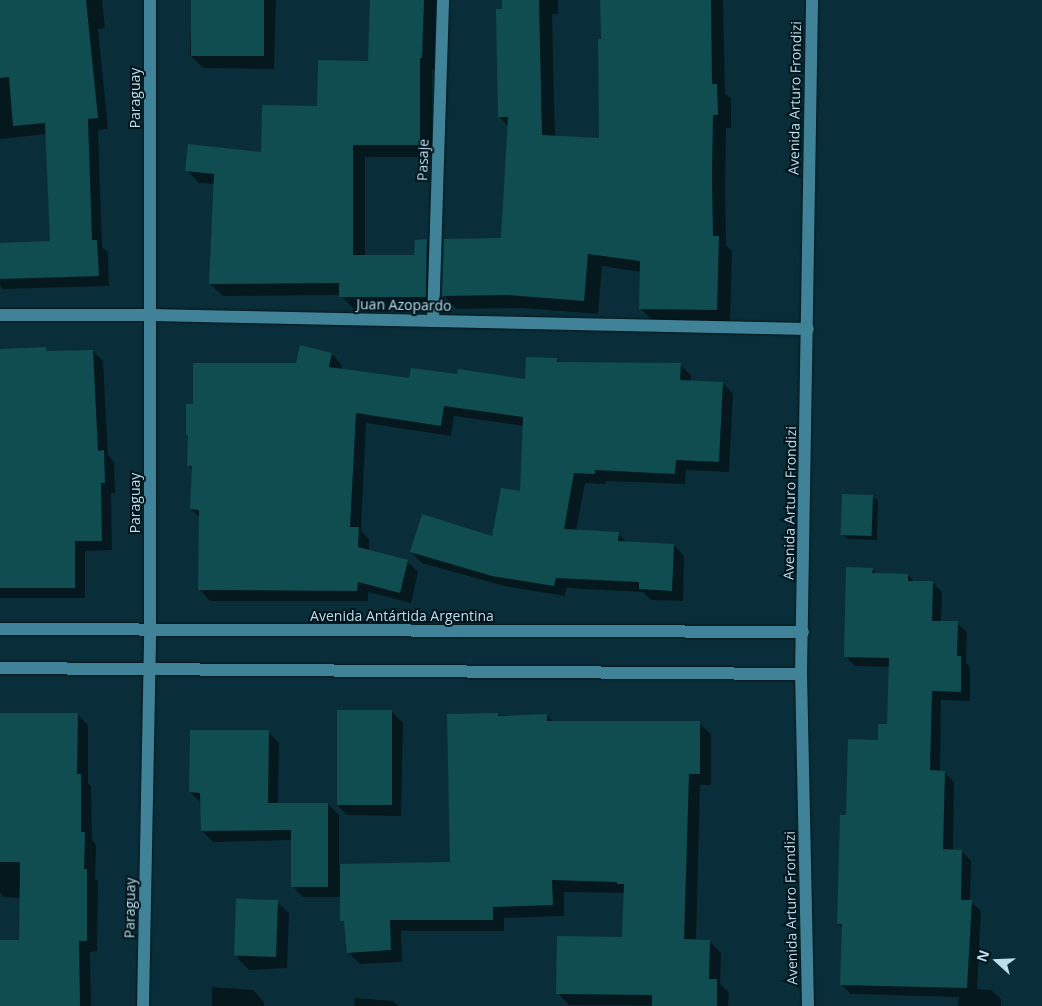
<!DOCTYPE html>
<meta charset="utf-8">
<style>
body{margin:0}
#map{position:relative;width:1042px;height:1006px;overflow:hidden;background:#0a2e39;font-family:"Open Sans",sans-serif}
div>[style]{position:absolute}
.shadow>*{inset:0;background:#0007}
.building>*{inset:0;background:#0f4d51;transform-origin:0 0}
.roads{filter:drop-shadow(0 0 1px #02151b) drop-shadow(0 0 1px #02151b)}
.street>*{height:12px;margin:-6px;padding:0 6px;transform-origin:6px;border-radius:6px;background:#408297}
.secondary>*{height:12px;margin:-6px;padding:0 6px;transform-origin:6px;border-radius:6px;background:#408297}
span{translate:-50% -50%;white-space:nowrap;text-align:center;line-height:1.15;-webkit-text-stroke:4px #00151d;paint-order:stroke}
.street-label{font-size:14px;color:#bedeea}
.north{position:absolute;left:972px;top:936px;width:50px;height:50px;-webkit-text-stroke:4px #00151d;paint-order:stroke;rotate:290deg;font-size:14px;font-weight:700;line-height:20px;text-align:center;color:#bedeea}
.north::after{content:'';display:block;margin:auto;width:18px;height:22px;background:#bedeea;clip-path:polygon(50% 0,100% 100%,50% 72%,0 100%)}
</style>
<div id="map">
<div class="shadow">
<div style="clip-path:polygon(0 0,102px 0,105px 28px,98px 29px,108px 129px,98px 130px,102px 247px,108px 252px,109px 286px,3px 289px,0 286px,0 244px,51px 243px,47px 134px,0 139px)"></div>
<div style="clip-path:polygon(192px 0,276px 0,274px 69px,203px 68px,190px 55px)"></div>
<div style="clip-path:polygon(371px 0,436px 0,434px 70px,432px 70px,432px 157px,365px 157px,365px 256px,416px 257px,427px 241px,439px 253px,438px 309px,353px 308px,340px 295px,223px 296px,210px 284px,215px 184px,199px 183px,187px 170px,262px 153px,369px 62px)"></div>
<div style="clip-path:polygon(503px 0,558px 0,558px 14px,552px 14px,555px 137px,600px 139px,601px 0,723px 0,725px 93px,731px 99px,731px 128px,726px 128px,725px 190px,726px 245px,732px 251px,730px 323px,654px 322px,640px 308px,641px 272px,602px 266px,598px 314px,522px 308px,457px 309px,443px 295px,502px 239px,508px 126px,500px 117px)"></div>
<div style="clip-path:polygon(46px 348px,50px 353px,93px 351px,103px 361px,108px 455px,114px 462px,115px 493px,111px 493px,112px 550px,85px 551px,85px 598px,0 598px,0 350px)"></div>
<div style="clip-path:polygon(332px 354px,342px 365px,341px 370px,410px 380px,458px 376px,526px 380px,557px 359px,560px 363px,680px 365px,691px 375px,691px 382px,723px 383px,733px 394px,729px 472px,686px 470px,685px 484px,606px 481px,605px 484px,585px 483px,576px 531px,618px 534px,627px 543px,674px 545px,684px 556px,683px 601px,651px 600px,643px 592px,566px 588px,565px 596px,504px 586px,422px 563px,411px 552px,493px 537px,521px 493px,524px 426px,454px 416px,451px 436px,366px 423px,361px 531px,369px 539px,369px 551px,408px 562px,418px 572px,411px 603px,368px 592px,368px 601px,210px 601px,200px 590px,200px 518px,191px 509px,193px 470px,188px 465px,189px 436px,187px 434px,194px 405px,297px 364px)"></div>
<div style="clip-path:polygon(872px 496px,878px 501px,877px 540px,848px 539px,842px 534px)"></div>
<div style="clip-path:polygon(872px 570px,877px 574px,908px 575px,915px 582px,932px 582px,942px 592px,941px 622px,957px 623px,967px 632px,966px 663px,970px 667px,970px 701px,941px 700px,940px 772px,944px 772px,954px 782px,953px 851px,962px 851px,971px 861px,970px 901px,981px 911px,977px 989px,991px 990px,1001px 999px,1001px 1006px,958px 1006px,959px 997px,851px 994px,841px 985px,843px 928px,838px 924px,847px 816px,888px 725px,890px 667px,855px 666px,845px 656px)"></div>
<div style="clip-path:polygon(392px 712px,403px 723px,401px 816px,347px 815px,336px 804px)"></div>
<div style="clip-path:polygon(0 714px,77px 714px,88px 725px,88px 783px,91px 786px,92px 840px,96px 845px,95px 879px,98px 881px,97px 951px,90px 952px,91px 1006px,0 1006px,0 942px,20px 941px,21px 898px,4px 897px,0 893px)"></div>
<div style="clip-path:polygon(448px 715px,547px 715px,553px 722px,699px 723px,711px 734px,711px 785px,700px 785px,696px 941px,709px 941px,721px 953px,720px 984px,729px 992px,728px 1006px,569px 1005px,558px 993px,623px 938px,625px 893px,564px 892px,564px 916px,504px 918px,504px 931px,401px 931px,402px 962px,360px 964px,348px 952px,346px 924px,342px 920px,341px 897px,303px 897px,292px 886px,292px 840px,213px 842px,202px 831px,201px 803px,190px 792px,268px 731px,279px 743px,278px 804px,328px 804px,339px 815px,339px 865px,451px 863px)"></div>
<div style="clip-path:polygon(237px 902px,277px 902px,289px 913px,287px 968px,249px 970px,238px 959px)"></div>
<div style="clip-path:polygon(212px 987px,253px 990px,264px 1002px,264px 1006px,212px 1006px)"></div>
<div style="clip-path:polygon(355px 998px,393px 1001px,398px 1006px,354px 1006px)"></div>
</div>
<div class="building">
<div style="clip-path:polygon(0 0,86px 0,98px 118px,88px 119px,92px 240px,97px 240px,99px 276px,0 279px,0 243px,50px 241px,45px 123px,13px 126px,9px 77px,0 78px)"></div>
<div style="left:191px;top:0;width:73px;height:56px"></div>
<div style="clip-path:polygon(370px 0,424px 0,422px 58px,420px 58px,420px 145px,353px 145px,353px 255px,414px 255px,415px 240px,427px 239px,426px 297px,339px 297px,339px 283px,209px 284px,214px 174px,185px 171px,188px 144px,261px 152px,262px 105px,317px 106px,318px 60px,368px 61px)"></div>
<div style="clip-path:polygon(502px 0,539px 0,542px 135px,599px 138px,598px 39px,601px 39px,600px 0,711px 0,712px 84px,717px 84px,718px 115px,713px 115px,712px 176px,713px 236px,719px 236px,717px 310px,639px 309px,640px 261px,588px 254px,584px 301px,507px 295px,442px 296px,444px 239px,501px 238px,508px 117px,498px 117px,496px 9px,502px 9px)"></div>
<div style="clip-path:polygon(300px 345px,332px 353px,329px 367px,409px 378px,411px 368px,457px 374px,458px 369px,525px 379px,526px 357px,557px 358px,557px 362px,681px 363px,680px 380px,723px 382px,719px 462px,676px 460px,675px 474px,595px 470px,595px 474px,574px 473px,564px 529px,619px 532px,618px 541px,674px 544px,672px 591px,639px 589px,639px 582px,556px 578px,554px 586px,492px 576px,410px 552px,422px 514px,492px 536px,501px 488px,520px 491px,523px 417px,444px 406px,441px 426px,356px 413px,350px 527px,359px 527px,358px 547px,408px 560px,400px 593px,358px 582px,357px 591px,198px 590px,199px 510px,190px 509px,192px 466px,187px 466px,188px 435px,186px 435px,186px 404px,193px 404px,193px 363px,296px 363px)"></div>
<div style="clip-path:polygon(46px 347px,47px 351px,93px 350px,98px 451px,104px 450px,105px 483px,101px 483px,102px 541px,75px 541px,75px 588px,0 588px,0 349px)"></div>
<div style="left:842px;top:494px;width:31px;height:41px;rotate:2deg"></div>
<div style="clip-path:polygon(846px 567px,873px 568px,872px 573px,908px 574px,908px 581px,933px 581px,932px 621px,958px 621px,957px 656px,961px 656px,961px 692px,932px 691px,930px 770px,945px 771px,943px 849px,962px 850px,961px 900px,972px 900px,967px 988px,840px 985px,842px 924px,837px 924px,840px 815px,846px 815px,848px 739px,878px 740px,878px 724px,887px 724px,889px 658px,844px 657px)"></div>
<div style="left:337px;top:710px;width:55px;height:95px"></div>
<div style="clip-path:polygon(0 713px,78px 713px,77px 774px,81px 774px,81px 832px,85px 832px,84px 869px,87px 869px,87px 941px,79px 941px,80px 1006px,0 1006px,0 940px,19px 940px,20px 862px,0 862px)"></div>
<div style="clip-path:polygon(498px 713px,498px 716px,547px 714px,547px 721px,700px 721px,700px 774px,689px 774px,684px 939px,710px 940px,709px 979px,717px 979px,717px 1006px,652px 1006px,652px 995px,556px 994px,557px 936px,622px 937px,624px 884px,617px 884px,617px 882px,552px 880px,553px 905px,493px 907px,493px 920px,390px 920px,391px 950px,347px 953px,344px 921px,340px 921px,340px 864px,450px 862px,447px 714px)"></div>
<div style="clip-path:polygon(190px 730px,269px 730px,268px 803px,328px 803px,328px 887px,291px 887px,291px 830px,201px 831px,200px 793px,189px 792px)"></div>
<div style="left:278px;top:900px;width:57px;height:42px;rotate:92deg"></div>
</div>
<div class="roads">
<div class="street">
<div style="left:0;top:315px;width:150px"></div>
<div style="left:150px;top:315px;width:658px;rotate:1.22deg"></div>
<div style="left:433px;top:321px;width:321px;rotate:-88.2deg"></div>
<div style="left:143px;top:1006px;width:376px;rotate:-88.9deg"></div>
<div style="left:150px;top:630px;width:630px;rotate:-90deg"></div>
</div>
<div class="secondary">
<div style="left:0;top:629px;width:803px;rotate:0.21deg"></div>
<div style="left:0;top:668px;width:801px;rotate:0.43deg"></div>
<div style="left:808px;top:1006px;width:332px;rotate:-91.2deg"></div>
<div style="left:801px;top:674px;width:674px;rotate:-89.06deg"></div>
</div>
</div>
<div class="street-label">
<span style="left:135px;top:98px;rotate:-90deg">Paraguay</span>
<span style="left:795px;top:98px;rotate:-89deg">Avenida Arturo Frondizi</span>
<span style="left:423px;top:160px;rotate:-88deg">Pasaje</span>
<span style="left:404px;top:305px;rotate:1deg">Juan Azopardo</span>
<span style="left:135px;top:503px;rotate:-90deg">Paraguay</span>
<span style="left:790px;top:503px;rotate:-89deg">Avenida Arturo Frondizi</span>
<span style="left:402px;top:616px">Avenida Antártida Argentina</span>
<span style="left:130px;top:908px;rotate:-89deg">Paraguay</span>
<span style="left:791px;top:908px;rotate:-91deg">Avenida Arturo Frondizi</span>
</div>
<div class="north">N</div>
</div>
